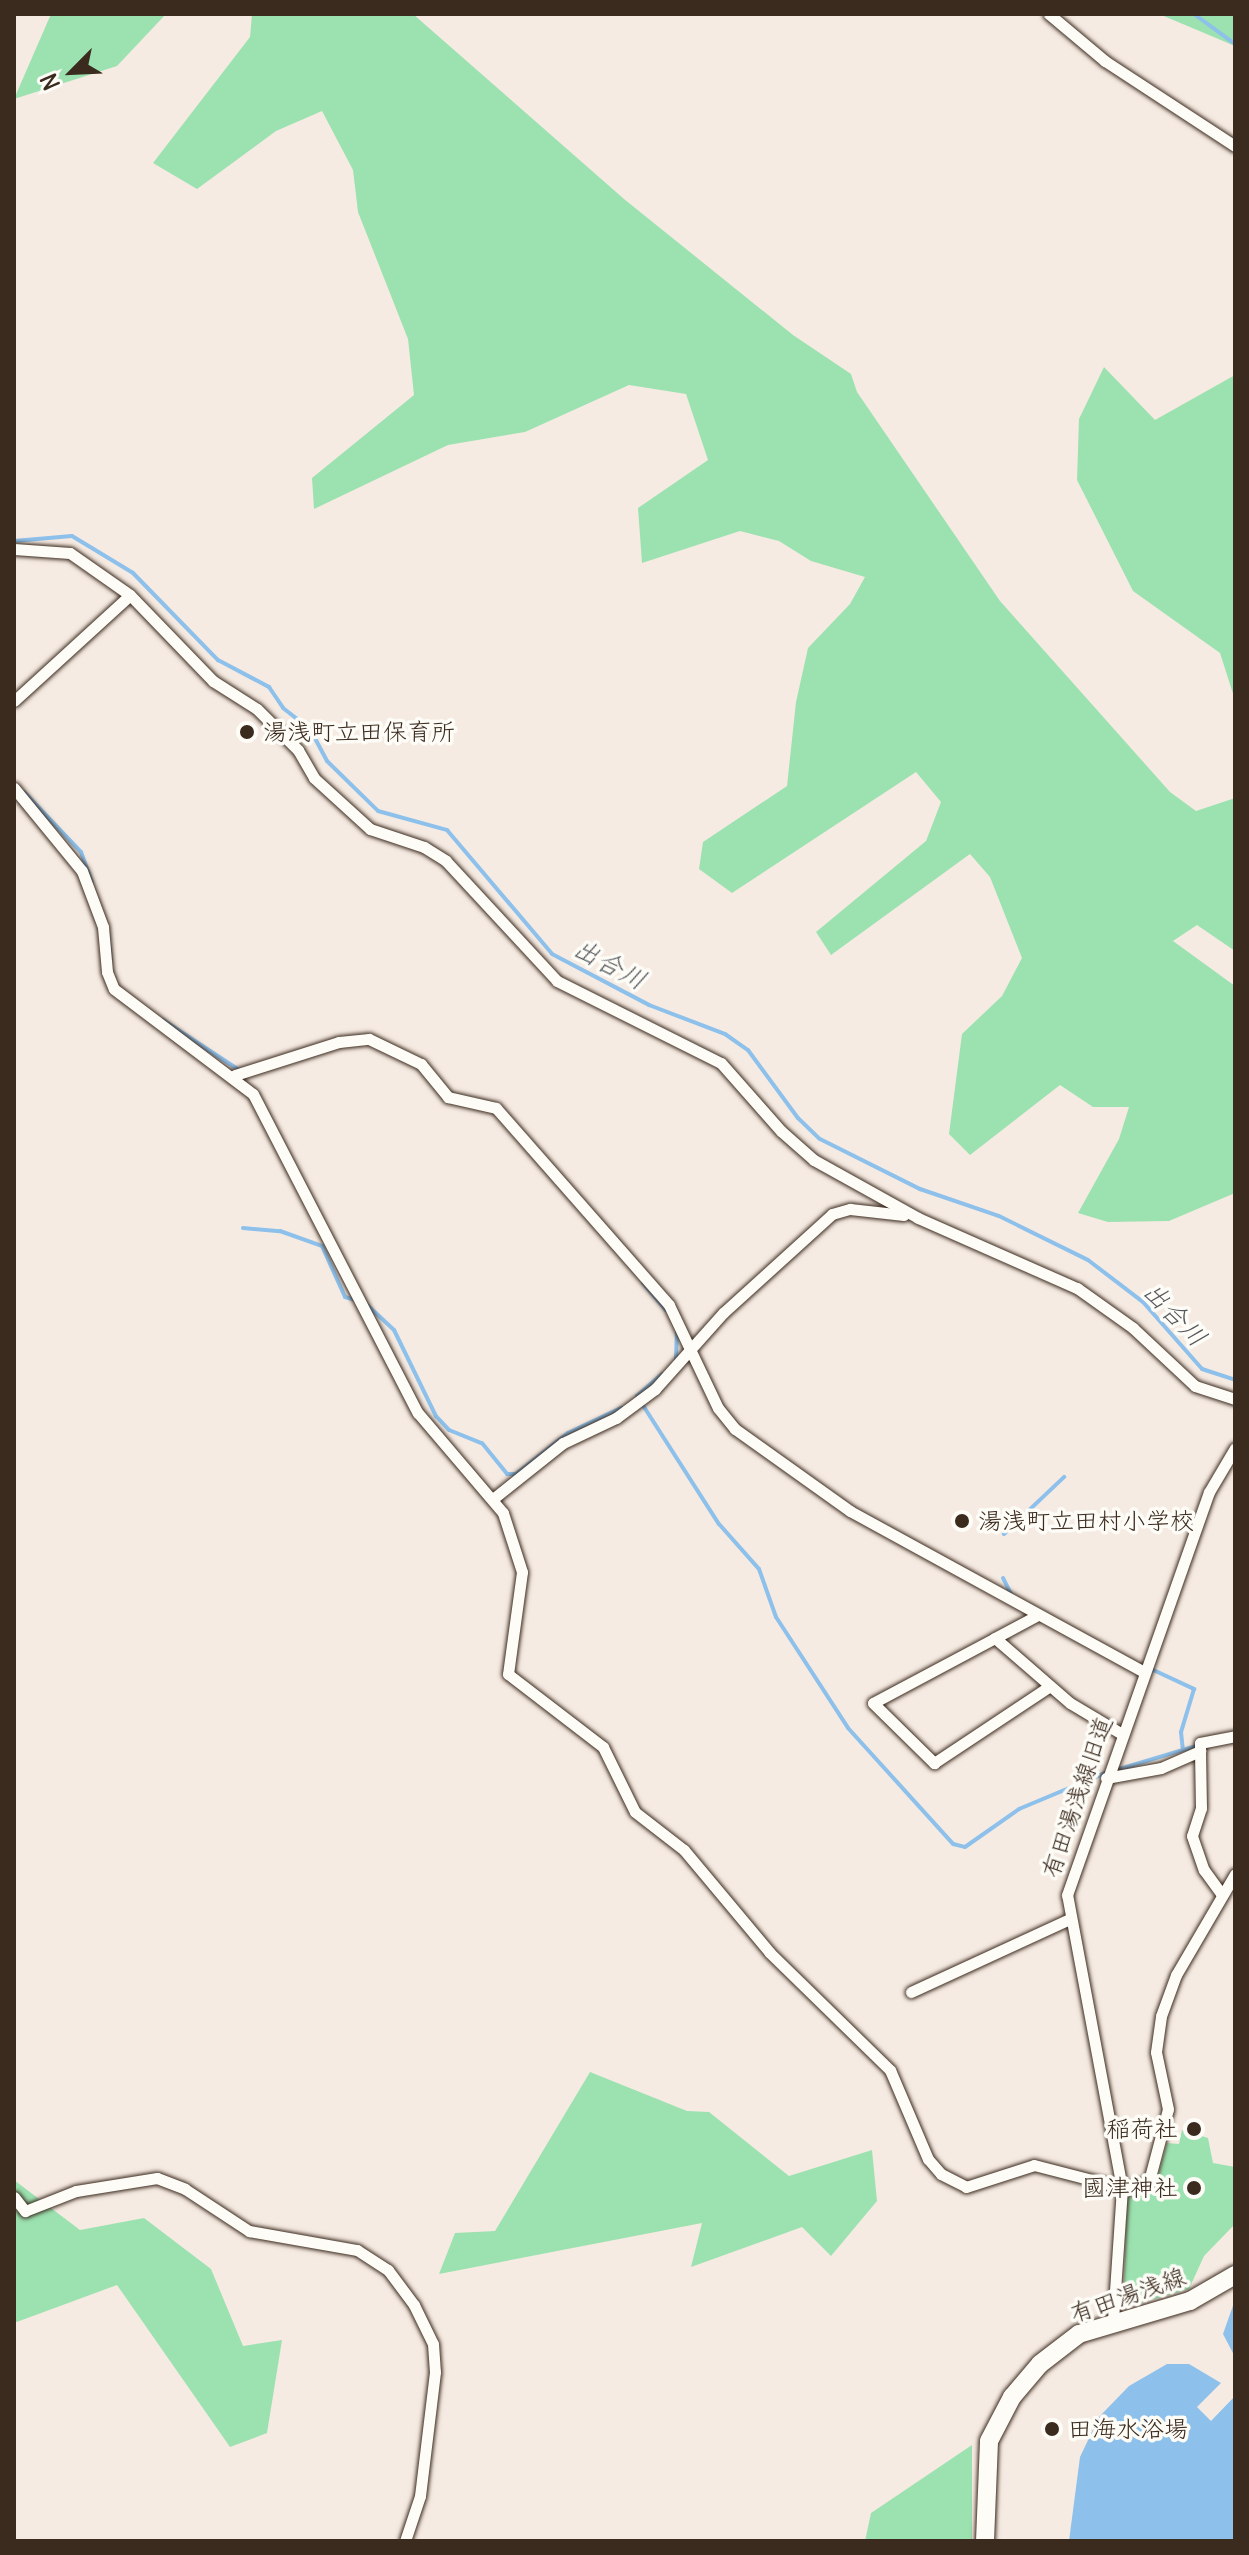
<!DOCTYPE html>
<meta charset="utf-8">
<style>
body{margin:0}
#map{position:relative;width:1249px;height:2555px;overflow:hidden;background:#f6ebe2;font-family:Delius,"Klee One",sans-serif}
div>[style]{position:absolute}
.green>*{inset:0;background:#9ce2b0}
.water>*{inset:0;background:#8dc0ea}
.stream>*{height:4px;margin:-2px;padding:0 2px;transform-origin:2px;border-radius:2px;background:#8dc0ea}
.roads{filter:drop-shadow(0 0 2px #3b2a1e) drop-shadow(0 0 2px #3b2a1e)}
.street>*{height:11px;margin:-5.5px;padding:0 5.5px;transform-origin:5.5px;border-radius:5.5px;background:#fdfcf7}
.primary>*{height:18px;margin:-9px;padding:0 9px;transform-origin:9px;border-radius:9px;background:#fdfcf7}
.dots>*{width:22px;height:22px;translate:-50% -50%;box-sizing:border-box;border:4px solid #fdfcf7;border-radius:50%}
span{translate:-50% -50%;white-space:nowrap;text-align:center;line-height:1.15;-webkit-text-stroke:7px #fdfcf7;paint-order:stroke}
.poi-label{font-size:24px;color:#3b2a1e}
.left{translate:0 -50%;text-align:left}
.right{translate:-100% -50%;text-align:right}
.street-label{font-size:24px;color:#3b2a1e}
.water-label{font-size:26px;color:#54575b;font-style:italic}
.frame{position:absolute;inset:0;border:16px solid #3b2a1e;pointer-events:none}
.north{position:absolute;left:32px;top:32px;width:80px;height:80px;-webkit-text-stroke:6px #fdfcf7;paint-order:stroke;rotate:246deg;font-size:22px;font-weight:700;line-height:32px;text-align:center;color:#3b2a1e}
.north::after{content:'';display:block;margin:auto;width:28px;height:36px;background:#3b2a1e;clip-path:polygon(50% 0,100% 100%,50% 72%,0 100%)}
</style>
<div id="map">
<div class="green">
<div style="clip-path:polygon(51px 14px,166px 14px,117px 66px,14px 99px)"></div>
<div style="clip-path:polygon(252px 14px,413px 14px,624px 199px,793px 335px,851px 374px,857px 392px,1000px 601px,1170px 792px,1196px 811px,1235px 798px,1235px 951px,1197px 925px,1173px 941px,1235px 986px,1235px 1193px,1169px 1221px,1108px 1222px,1078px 1213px,1119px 1139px,1129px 1107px,1093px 1107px,1060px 1085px,970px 1155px,949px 1134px,962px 1034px,1002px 996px,1022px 958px,990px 877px,970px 854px,831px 955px,816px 932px,926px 841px,941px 802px,916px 772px,732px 893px,699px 869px,703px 842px,787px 786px,796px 702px,808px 648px,850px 604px,865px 577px,811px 561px,779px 541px,740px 531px,642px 563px,638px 508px,708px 460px,686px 394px,629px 385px,525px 432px,448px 445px,314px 509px,312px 478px,414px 395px,408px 339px,358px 212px,353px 170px,322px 111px,276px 131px,197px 189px,153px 163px,250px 37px)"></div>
<div style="clip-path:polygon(1159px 14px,1235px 14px,1235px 46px)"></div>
<div style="clip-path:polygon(1104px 367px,1155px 420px,1235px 375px,1235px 700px,1220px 653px,1133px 591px,1077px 480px,1079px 419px)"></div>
<div style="clip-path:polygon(590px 2072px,687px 2111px,709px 2112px,789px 2176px,872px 2150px,877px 2201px,831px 2256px,802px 2227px,691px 2267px,702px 2223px,439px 2274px,455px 2233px,495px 2231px)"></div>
<div style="clip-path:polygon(1182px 2130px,1208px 2138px,1213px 2163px,1235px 2167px,1235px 2224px,1204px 2256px,1189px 2289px,1140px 2303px,1124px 2283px,1127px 2198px,1155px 2186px,1167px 2143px,1179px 2144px)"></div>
<div style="clip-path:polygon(14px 2180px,80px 2230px,144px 2218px,211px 2269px,243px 2346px,282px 2340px,267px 2433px,230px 2447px,117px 2285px,14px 2323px)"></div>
<div style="clip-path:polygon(972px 2445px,972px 2541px,865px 2541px,871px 2513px)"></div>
</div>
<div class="water">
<div style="clip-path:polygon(1235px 2300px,1235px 2357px,1223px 2334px)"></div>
<div style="clip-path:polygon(1167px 2364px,1189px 2364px,1221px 2383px,1197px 2407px,1211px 2421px,1235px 2396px,1235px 2541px,1069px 2541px,1080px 2457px,1099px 2417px,1129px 2386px)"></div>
</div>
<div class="stream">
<div style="left:1194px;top:14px;width:51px;rotate:36.2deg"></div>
<div style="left:14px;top:541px;width:58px;rotate:-4.9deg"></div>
<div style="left:72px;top:536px;width:71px;rotate:31.2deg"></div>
<div style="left:133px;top:573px;width:122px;rotate:45.7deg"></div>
<div style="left:218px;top:660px;width:58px;rotate:27.9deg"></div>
<div style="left:269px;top:687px;width:25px;rotate:56deg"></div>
<div style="left:283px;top:708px;width:34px;rotate:38deg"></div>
<div style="left:310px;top:729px;width:36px;rotate:62deg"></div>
<div style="left:327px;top:761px;width:71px;rotate:44.4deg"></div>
<div style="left:378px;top:811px;width:72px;rotate:15.4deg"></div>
<div style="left:447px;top:830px;width:162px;rotate:49.7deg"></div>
<div style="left:552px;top:954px;width:110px;rotate:27.7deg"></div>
<div style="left:649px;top:1005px;width:81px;rotate:20.9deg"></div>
<div style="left:725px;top:1034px;width:28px;rotate:35deg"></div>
<div style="left:748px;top:1050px;width:84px;rotate:53.7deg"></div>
<div style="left:798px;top:1118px;width:30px;rotate:44deg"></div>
<div style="left:820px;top:1139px;width:112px;rotate:26.6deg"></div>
<div style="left:920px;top:1189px;width:83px;rotate:18.9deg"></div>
<div style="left:999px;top:1216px;width:99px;rotate:26.3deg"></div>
<div style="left:1088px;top:1260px;width:69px;rotate:37.4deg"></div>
<div style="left:1143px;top:1302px;width:89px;rotate:48.6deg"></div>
<div style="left:1202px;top:1369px;width:35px;rotate:18deg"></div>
<div style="left:24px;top:792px;width:83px;rotate:46.5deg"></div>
<div style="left:81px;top:852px;width:32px;rotate:70deg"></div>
<div style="left:108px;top:932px;width:27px;rotate:84deg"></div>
<div style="left:163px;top:1020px;width:91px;rotate:33.3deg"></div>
<div style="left:243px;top:1228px;width:37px;rotate:5deg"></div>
<div style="left:280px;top:1231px;width:45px;rotate:19.7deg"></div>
<div style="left:322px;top:1246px;width:56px;rotate:65.7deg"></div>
<div style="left:345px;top:1297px;width:10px;rotate:17deg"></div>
<div style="left:643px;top:1283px;width:35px;rotate:50deg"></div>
<div style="left:364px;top:1302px;width:41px;rotate:43deg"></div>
<div style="left:394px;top:1330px;width:96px;rotate:64deg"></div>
<div style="left:436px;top:1416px;width:19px;rotate:47deg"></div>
<div style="left:449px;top:1430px;width:35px;rotate:22deg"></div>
<div style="left:482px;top:1443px;width:40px;rotate:51deg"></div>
<div style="left:507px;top:1474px;width:9px"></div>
<div style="left:516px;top:1474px;width:66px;rotate:-38.3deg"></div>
<div style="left:568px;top:1433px;width:59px;rotate:-25.3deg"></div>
<div style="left:676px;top:1359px;width:27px;rotate:-88deg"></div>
<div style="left:662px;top:1374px;width:33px;rotate:139deg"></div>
<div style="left:637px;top:1396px;width:152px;rotate:57.4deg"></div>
<div style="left:719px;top:1524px;width:60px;rotate:48.4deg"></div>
<div style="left:759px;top:1569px;width:51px;rotate:70.5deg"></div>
<div style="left:776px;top:1617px;width:132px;rotate:57deg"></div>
<div style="left:848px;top:1728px;width:156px;rotate:47.8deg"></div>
<div style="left:953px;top:1844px;width:12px;rotate:14deg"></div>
<div style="left:965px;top:1847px;width:66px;rotate:-35.1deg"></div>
<div style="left:1019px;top:1809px;width:93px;rotate:-22.7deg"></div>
<div style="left:1004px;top:1534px;width:83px;rotate:-43.5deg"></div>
<div style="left:1003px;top:1578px;width:18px;rotate:63deg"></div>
<div style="left:1149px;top:1668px;width:50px;rotate:25deg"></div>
<div style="left:1194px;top:1689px;width:45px;rotate:106.8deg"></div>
<div style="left:1181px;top:1732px;width:18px;rotate:84deg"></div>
<div style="left:1113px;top:1771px;width:87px;rotate:-16.8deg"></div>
</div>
<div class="roads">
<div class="street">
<div style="left:1049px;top:14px;width:73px;rotate:40deg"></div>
<div style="left:1105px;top:61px;width:155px;rotate:33.2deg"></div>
<div style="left:14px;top:549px;width:56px;rotate:4.1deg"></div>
<div style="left:70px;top:553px;width:73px;rotate:35deg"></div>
<div style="left:130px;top:595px;width:120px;rotate:46deg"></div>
<div style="left:213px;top:681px;width:52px;rotate:32.5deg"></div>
<div style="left:257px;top:709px;width:58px;rotate:45deg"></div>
<div style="left:298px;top:750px;width:32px;rotate:60deg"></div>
<div style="left:314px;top:778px;width:76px;rotate:42.3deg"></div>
<div style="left:370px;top:829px;width:57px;rotate:18.4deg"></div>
<div style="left:424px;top:847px;width:26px;rotate:32deg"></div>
<div style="left:446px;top:861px;width:163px;rotate:47.2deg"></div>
<div style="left:557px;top:981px;width:183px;rotate:26.6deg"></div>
<div style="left:721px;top:1063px;width:91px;rotate:48.6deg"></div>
<div style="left:781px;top:1131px;width:44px;rotate:41.3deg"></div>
<div style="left:814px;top:1160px;width:119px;rotate:29.1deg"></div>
<div style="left:918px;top:1218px;width:174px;rotate:23.8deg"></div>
<div style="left:1077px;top:1288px;width:69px;rotate:35.5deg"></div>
<div style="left:1133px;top:1328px;width:85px;rotate:43.1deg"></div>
<div style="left:1195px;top:1386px;width:42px;rotate:18deg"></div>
<div style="left:14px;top:701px;width:157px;rotate:-42.4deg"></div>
<div style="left:14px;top:788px;width:107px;rotate:50.7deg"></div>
<div style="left:82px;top:871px;width:60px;rotate:69.4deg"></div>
<div style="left:103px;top:927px;width:45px;rotate:84.9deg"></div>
<div style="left:107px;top:972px;width:18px;rotate:68deg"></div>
<div style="left:114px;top:989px;width:174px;rotate:37.1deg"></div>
<div style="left:253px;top:1094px;width:359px;rotate:62.7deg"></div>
<div style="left:418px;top:1413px;width:131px;rotate:49.6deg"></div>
<div style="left:503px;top:1513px;width:62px;rotate:72.1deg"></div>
<div style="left:522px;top:1572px;width:103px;rotate:97.8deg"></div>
<div style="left:508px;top:1674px;width:120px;rotate:37.5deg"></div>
<div style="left:603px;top:1747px;width:72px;rotate:63.8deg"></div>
<div style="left:635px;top:1812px;width:62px;rotate:37.8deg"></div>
<div style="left:684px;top:1850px;width:134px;rotate:50.1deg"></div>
<div style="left:770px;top:1953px;width:168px;rotate:44.3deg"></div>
<div style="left:890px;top:2070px;width:97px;rotate:66.9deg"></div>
<div style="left:928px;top:2159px;width:20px;rotate:49deg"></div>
<div style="left:941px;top:2174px;width:28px;rotate:27deg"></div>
<div style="left:966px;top:2187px;width:71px;rotate:-17.9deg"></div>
<div style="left:1034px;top:2165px;width:96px;rotate:14.5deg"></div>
<div style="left:1127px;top:2189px;width:23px;rotate:-20deg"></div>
<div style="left:1149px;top:2181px;width:74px;rotate:-75.2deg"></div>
<div style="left:1168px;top:2109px;width:58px;rotate:-101.9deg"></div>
<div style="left:1156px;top:2052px;width:36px;rotate:-82deg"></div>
<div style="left:1161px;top:2016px;width:44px;rotate:-69.9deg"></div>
<div style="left:1176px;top:1975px;width:117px;rotate:-59.7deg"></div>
<div style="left:235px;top:1075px;width:109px;rotate:-17.6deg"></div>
<div style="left:339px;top:1042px;width:30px;rotate:-6deg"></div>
<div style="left:369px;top:1039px;width:58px;rotate:25.7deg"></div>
<div style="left:421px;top:1064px;width:43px;rotate:50.7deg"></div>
<div style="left:448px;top:1097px;width:49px;rotate:12.9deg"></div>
<div style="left:496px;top:1108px;width:262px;rotate:48.7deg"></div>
<div style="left:669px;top:1305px;width:114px;rotate:64.6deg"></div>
<div style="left:718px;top:1408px;width:27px;rotate:51deg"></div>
<div style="left:735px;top:1429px;width:141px;rotate:35.5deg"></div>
<div style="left:850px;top:1511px;width:335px;rotate:28.7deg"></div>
<div style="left:494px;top:1498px;width:88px;rotate:-38.6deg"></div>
<div style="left:563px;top:1443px;width:59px;rotate:-25.3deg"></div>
<div style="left:616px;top:1418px;width:49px;rotate:-36.6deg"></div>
<div style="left:655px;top:1389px;width:102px;rotate:-48.2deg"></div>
<div style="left:723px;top:1313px;width:147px;rotate:-42.2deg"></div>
<div style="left:832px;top:1214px;width:19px;rotate:-16deg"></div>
<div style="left:850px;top:1209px;width:54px;rotate:6.3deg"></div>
<div style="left:1036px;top:1616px;width:47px;rotate:151.8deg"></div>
<div style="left:995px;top:1638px;width:99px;rotate:40.9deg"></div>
<div style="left:1070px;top:1703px;width:61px;rotate:30.8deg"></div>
<div style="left:995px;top:1638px;width:138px;rotate:152deg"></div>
<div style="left:873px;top:1703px;width:86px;rotate:44.5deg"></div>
<div style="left:934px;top:1763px;width:139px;rotate:-33.6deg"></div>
<div style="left:1200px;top:1751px;width:57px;rotate:89deg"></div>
<div style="left:1201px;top:1808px;width:29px;rotate:108deg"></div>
<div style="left:1192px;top:1836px;width:36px;rotate:71deg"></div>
<div style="left:1204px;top:1870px;width:29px;rotate:54deg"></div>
<div style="left:1106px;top:1778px;width:56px;rotate:-10.3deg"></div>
<div style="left:1161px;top:1768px;width:43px;rotate:-23.6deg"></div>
<div style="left:1200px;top:1751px;width:8px;rotate:-90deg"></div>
<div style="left:1200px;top:1743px;width:36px;rotate:-11deg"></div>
<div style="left:911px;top:1992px;width:175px;rotate:-24.7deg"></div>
<div style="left:14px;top:2197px;width:18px;rotate:52deg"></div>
<div style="left:25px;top:2211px;width:55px;rotate:-21.4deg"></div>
<div style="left:76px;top:2191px;width:82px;rotate:-9.1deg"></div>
<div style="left:157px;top:2178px;width:30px;rotate:21deg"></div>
<div style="left:185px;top:2189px;width:77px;rotate:33.3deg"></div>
<div style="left:249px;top:2231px;width:110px;rotate:10deg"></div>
<div style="left:357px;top:2250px;width:37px;rotate:33deg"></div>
<div style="left:388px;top:2270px;width:44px;rotate:53.4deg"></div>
<div style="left:414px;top:2305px;width:43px;rotate:64deg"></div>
<div style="left:433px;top:2344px;width:28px;rotate:86deg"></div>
<div style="left:435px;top:2372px;width:125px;rotate:96.9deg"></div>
<div style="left:420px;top:2496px;width:47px;rotate:108.4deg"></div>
<div style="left:1113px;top:2320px;width:132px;rotate:-86.1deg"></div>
<div style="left:1122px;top:2188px;width:298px;rotate:-100.6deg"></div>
<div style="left:1067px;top:1895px;width:427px;rotate:-70.6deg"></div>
<div style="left:1209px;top:1492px;width:51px;rotate:-59.4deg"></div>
</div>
<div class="primary">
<div style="left:985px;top:2541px;width:100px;rotate:-87.7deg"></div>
<div style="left:989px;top:2441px;width:50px;rotate:-62.4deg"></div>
<div style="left:1012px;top:2397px;width:43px;rotate:-49.7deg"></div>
<div style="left:1040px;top:2364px;width:49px;rotate:-37.6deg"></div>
<div style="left:1079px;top:2334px;width:116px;rotate:-16.6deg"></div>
<div style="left:1190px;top:2301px;width:52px;rotate:-30deg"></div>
</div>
</div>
<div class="dots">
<div style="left:247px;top:732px;background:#3b2a1e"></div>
<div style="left:962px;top:1521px;background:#3b2a1e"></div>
<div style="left:1194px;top:2129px;background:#3b2a1e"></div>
<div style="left:1194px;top:2188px;background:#3b2a1e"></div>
<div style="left:1052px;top:2429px;background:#3b2a1e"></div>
</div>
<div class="poi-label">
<span class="left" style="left:263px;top:732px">湯浅町立田保育所</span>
<span class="left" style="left:978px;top:1521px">湯浅町立田村小学校</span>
<span class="right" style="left:1178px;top:2129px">稲荷社</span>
<span class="right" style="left:1178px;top:2188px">國津神社</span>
<span class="left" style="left:1068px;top:2429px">田海水浴場</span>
</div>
<div class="street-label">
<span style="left:1077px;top:1797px;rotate:-71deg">有田湯浅線旧道</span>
<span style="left:1128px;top:2295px;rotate:-19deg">有田湯浅線</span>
</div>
<div class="water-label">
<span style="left:610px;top:964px;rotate:28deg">出合川</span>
<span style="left:1175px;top:1314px;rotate:46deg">出合川</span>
</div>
<div class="frame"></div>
<div class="north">N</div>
</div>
